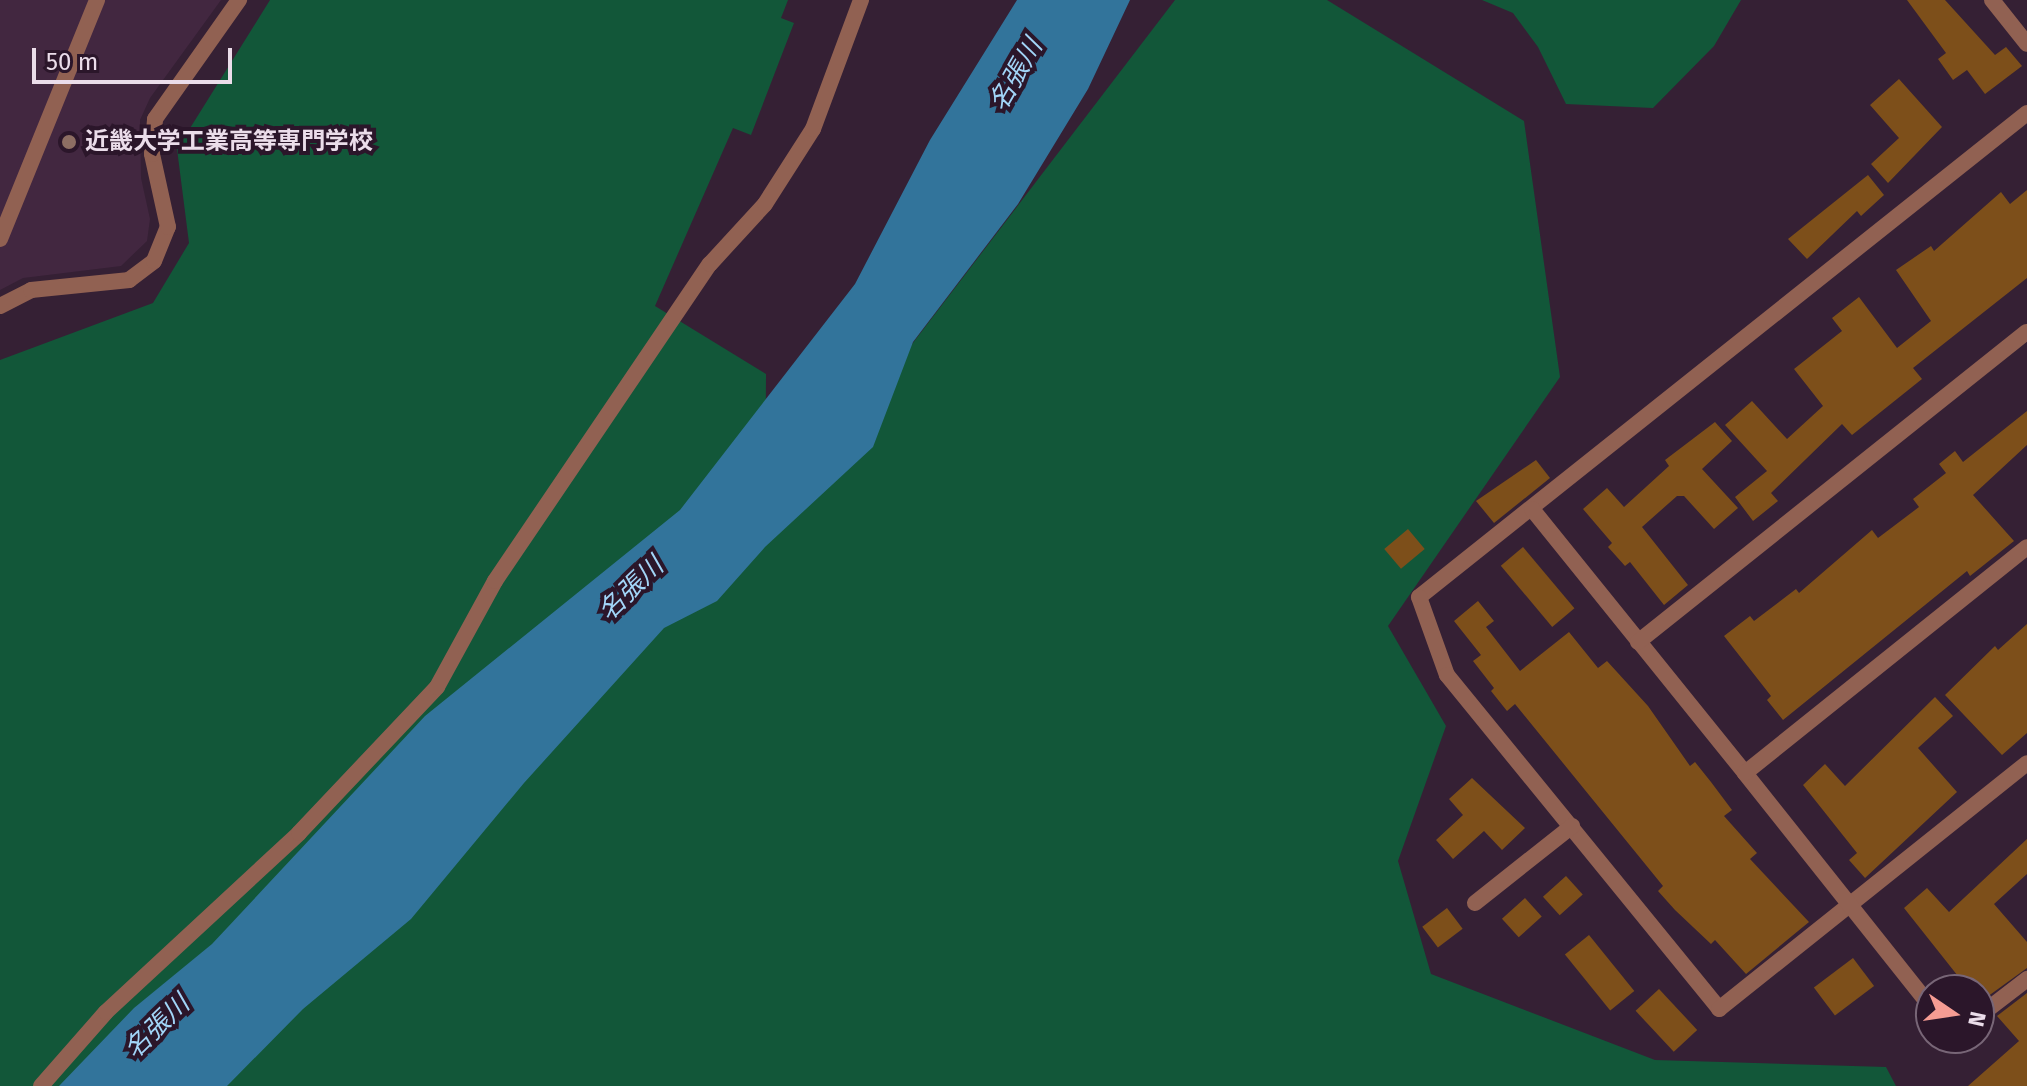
<!DOCTYPE html>
<meta charset="utf-8">
<style>
body{margin:0}
#map{position:relative;width:2027px;height:1086px;overflow:hidden;background:#352034;font-family:"Fira Sans","Noto Sans JP",sans-serif}
div>[style]{position:absolute}
.built>*{inset:0;background:#422740}
.green>*{inset:0;background:#125739}
.water>*{inset:0;background:#32749b}
.building>*{inset:0;background:#7d4f1a;transform-origin:0 0}
.lane>*{height:16px;margin:-8px;padding:0 8px;transform-origin:8px;border-radius:8px;background:#916152}
.street>*{height:16px;margin:-8px;padding:0 8px;transform-origin:8px;border-radius:8px;background:#916152}
.dots>*{width:22px;height:22px;translate:-50% -50%;box-sizing:border-box;border:4px solid #2b162a;border-radius:50%}
span{translate:-50% -50%;white-space:nowrap;text-align:center;line-height:1.15;-webkit-text-stroke:8px #2b162a;paint-order:stroke}
.poi-label{font-size:24px;color:#ebddea;font-weight:700}
.left{translate:0 -50%;text-align:left}
.water-label{font-size:26px;color:#a2d5f8;font-style:italic}
.north{position:absolute;left:1915px;top:974px;width:80px;height:80px;box-sizing:border-box;background:#2b162a;border:2px solid #786677;border-radius:50%;rotate:103deg;font-size:22px;font-weight:700;line-height:32px;text-align:center;color:#ebddea}
.north::after{content:'';display:block;margin:auto;width:28px;height:36px;background:#f59c93;clip-path:polygon(50% 0,100% 100%,50% 72%,0 100%)}
.scale{position:absolute;left:32px;top:48px;width:200px;height:36px;box-sizing:border-box;border:4px solid #ebddea;border-top:0;padding-left:10px;font-size:24px;line-height:28px;white-space:nowrap;color:#ebddea;-webkit-text-stroke:6px #2b162a;paint-order:stroke}
</style>
<div id="map">
<div class="built">
<div style="clip-path:polygon(0 0,221px 0,150px 98px,140px 120px,141px 178px,150px 219px,147px 241px,121px 266px,23px 278px,0 290px)"></div>
</div>
<div class="green">
<div style="clip-path:polygon(270px 0,788px 0,781px 18px,794px 23px,751px 135px,733px 128px,655px 306px,766px 374px,765px 545px,786px 509px,1175px 0,1327px 0,1524px 121px,1560px 377px,1388px 626px,1446px 726px,1398px 861px,1431px 974px,1655px 1060px,1886px 1067px,1896px 1086px,0 1086px,0 360px,153px 303px,189px 243px,177px 149px)"></div>
<div style="clip-path:polygon(1482px 0,1741px 0,1714px 46px,1653px 108px,1566px 104px,1538px 47px,1513px 13px)"></div>
</div>
<div class="water">
<div style="clip-path:polygon(1017px 0,1130px 0,1088px 89px,1018px 204px,913px 342px,873px 447px,765px 547px,717px 601px,664px 628px,524px 783px,411px 919px,303px 1009px,227px 1086px,59px 1086px,134px 1008px,212px 944px,425px 716px,680px 510px,855px 284px,930px 140px)"></div>
</div>
<div class="building">
<div style="clip-path:polygon(1907px 0,1945px 0,1995px 55px,2006px 47px,2022px 66px,1985px 94px,1967px 70px,1953px 80px,1938px 59px,1946px 53px)"></div>
<div style="clip-path:polygon(1899px 79px,1942px 127px,1888px 183px,1871px 164px,1899px 138px,1870px 105px)"></div>
<div style="clip-path:polygon(1868px 175px,1884px 195px,1861px 216px,1857px 211px,1807px 259px,1788px 239px)"></div>
<div style="clip-path:polygon(2027px 190px,2027px 278px,1913px 368px,1922px 379px,1852px 435px,1842px 424px,1771px 493px,1778px 501px,1753px 521px,1735px 497px,1767px 471px,1725px 425px,1752px 401px,1787px 439px,1823px 406px,1794px 369px,1842px 331px,1832px 318px,1859px 297px,1897px 348px,1931px 321px,1896px 270px,1931px 246px,1934px 251px,2001px 192px,2010px 204px)"></div>
<div style="clip-path:polygon(2027px 411px,2027px 445px,1973px 495px,2014px 541px,1970px 576px,1967px 571px,1783px 720px,1767px 700px,1771px 696px,1724px 636px,1750px 616px,1754px 621px,1796px 589px,1799px 593px,1872px 530px,1878px 538px,1919px 507px,1913px 499px,1946px 473px,1939px 464px,1955px 451px,1963px 462px)"></div>
<div style="clip-path:polygon(1715px 422px,1732px 441px,1702px 469px,1738px 508px,1714px 529px,1684px 496px,1677px 496px,1642px 527px,1688px 585px,1664px 605px,1630px 562px,1625px 566px,1608px 547px,1612px 543px,1583px 509px,1607px 488px,1624px 507px,1669px 466px,1665px 460px)"></div>
<div style="clip-path:polygon(1536px 460px,1550px 478px,1494px 523px,1476px 501px)"></div>
<div style="left:1408px;top:529px;width:26px;height:31px;rotate:50deg"></div>
<div style="left:1523px;top:547px;width:80px;height:29px;rotate:50deg"></div>
<div style="clip-path:polygon(1478px 601px,1494px 621px,1486px 627px,1520px 671px,1569px 632px,1598px 668px,1607px 661px,1648px 706px,1690px 766px,1695px 762px,1711px 782px,1732px 810px,1724px 816px,1757px 853px,1750px 859px,1809px 922px,1746px 974px,1715px 940px,1711px 944px,1675px 910px,1658px 891px,1663px 886px,1515px 704px,1507px 711px,1491px 691px,1494px 688px,1473px 661px,1481px 655px,1454px 621px)"></div>
<div style="clip-path:polygon(2027px 624px,2027px 733px,2002px 755px,1945px 695px,1995px 646px,1998px 650px)"></div>
<div style="clip-path:polygon(1935px 697px,1953px 716px,1918px 748px,1957px 792px,1865px 878px,1849px 860px,1857px 853px,1803px 785px,1825px 764px,1845px 786px)"></div>
<div style="clip-path:polygon(1472px 778px,1525px 828px,1502px 850px,1484px 831px,1453px 859px,1436px 840px,1463px 815px,1449px 799px)"></div>
<div style="clip-path:polygon(2027px 839px,2027px 874px,1994px 904px,2027px 942px,2027px 968px,1980px 1002px,1979px 990px,1969px 990px,1904px 908px,1927px 888px,1949px 912px)"></div>
<div style="left:1566px;top:876px;width:25px;height:31px;rotate:48deg"></div>
<div style="left:1525px;top:898px;width:25px;height:31px;rotate:48deg"></div>
<div style="left:1447px;top:908px;width:26px;height:31px;rotate:53deg"></div>
<div style="left:1589px;top:935px;width:72px;height:31px;rotate:51deg"></div>
<div style="left:1853px;top:958px;width:35px;height:49px;rotate:53deg"></div>
<div style="left:1659px;top:989px;width:56px;height:32px;rotate:47deg"></div>
<div style="clip-path:polygon(2027px 993px,2027px 1086px,1968px 1086px,2019px 1041px,1997px 1016px)"></div>
</div>
<div class="lane">
<div style="left:0;top:239px;width:258px;rotate:-67.9deg"></div>
</div>
<div class="street">
<div style="left:1992px;top:0;width:56px;rotate:51.5deg"></div>
<div style="left:2027px;top:113px;width:777px;rotate:141.48deg"></div>
<div style="left:1419px;top:597px;width:83px;rotate:70.3deg"></div>
<div style="left:1447px;top:675px;width:431px;rotate:50.8deg"></div>
<div style="left:1719px;top:1009px;width:394px;rotate:-38.6deg"></div>
<div style="left:0;top:306px;width:35px;rotate:-27deg"></div>
<div style="left:31px;top:290px;width:99px;rotate:-5.8deg"></div>
<div style="left:129px;top:280px;width:31px;rotate:-37deg"></div>
<div style="left:154px;top:261px;width:37px;rotate:-68deg"></div>
<div style="left:168px;top:227px;width:75px;rotate:-102.4deg"></div>
<div style="left:152px;top:154px;width:35px;rotate:-85deg"></div>
<div style="left:155px;top:119px;width:146px;rotate:-54.8deg"></div>
<div style="left:1532px;top:509px;width:339px;rotate:51.1deg"></div>
<div style="left:1638px;top:642px;width:497px;rotate:-38.6deg"></div>
<div style="left:1475px;top:903px;width:124px;rotate:-38.4deg"></div>
<div style="left:1931px;top:1007px;width:299px;rotate:-128.5deg"></div>
<div style="left:1745px;top:773px;width:361px;rotate:-38.7deg"></div>
<div style="left:1979px;top:1016px;width:61px;rotate:-37.6deg"></div>
<div style="left:41px;top:1086px;width:98px;rotate:-48.7deg"></div>
<div style="left:106px;top:1012px;width:263px;rotate:-42.8deg"></div>
<div style="left:299px;top:833px;width:201px;rotate:-46.6deg"></div>
<div style="left:437px;top:687px;width:121px;rotate:-61.3deg"></div>
<div style="left:495px;top:581px;width:383px;rotate:-55.9deg"></div>
<div style="left:710px;top:264px;width:81px;rotate:-47.5deg"></div>
<div style="left:765px;top:204px;width:89px;rotate:-57.4deg"></div>
<div style="left:813px;top:129px;width:138px;rotate:-69.6deg"></div>
</div>
<div class="dots">
<div style="left:69px;top:142px;background:#8d6e63"></div>
</div>
<div class="poi-label">
<span class="left" style="left:85px;top:142px">近畿大学工業高等専門学校</span>
</div>
<div class="water-label">
<span style="left:1016px;top:75px;rotate:-60deg">名張川</span>
<span style="left:631px;top:589px;rotate:-44deg">名張川</span>
<span style="left:157px;top:1027px;rotate:-44deg">名張川</span>
</div>
<div class="north">N</div>
<div class="scale">50 m</div>
</div>
